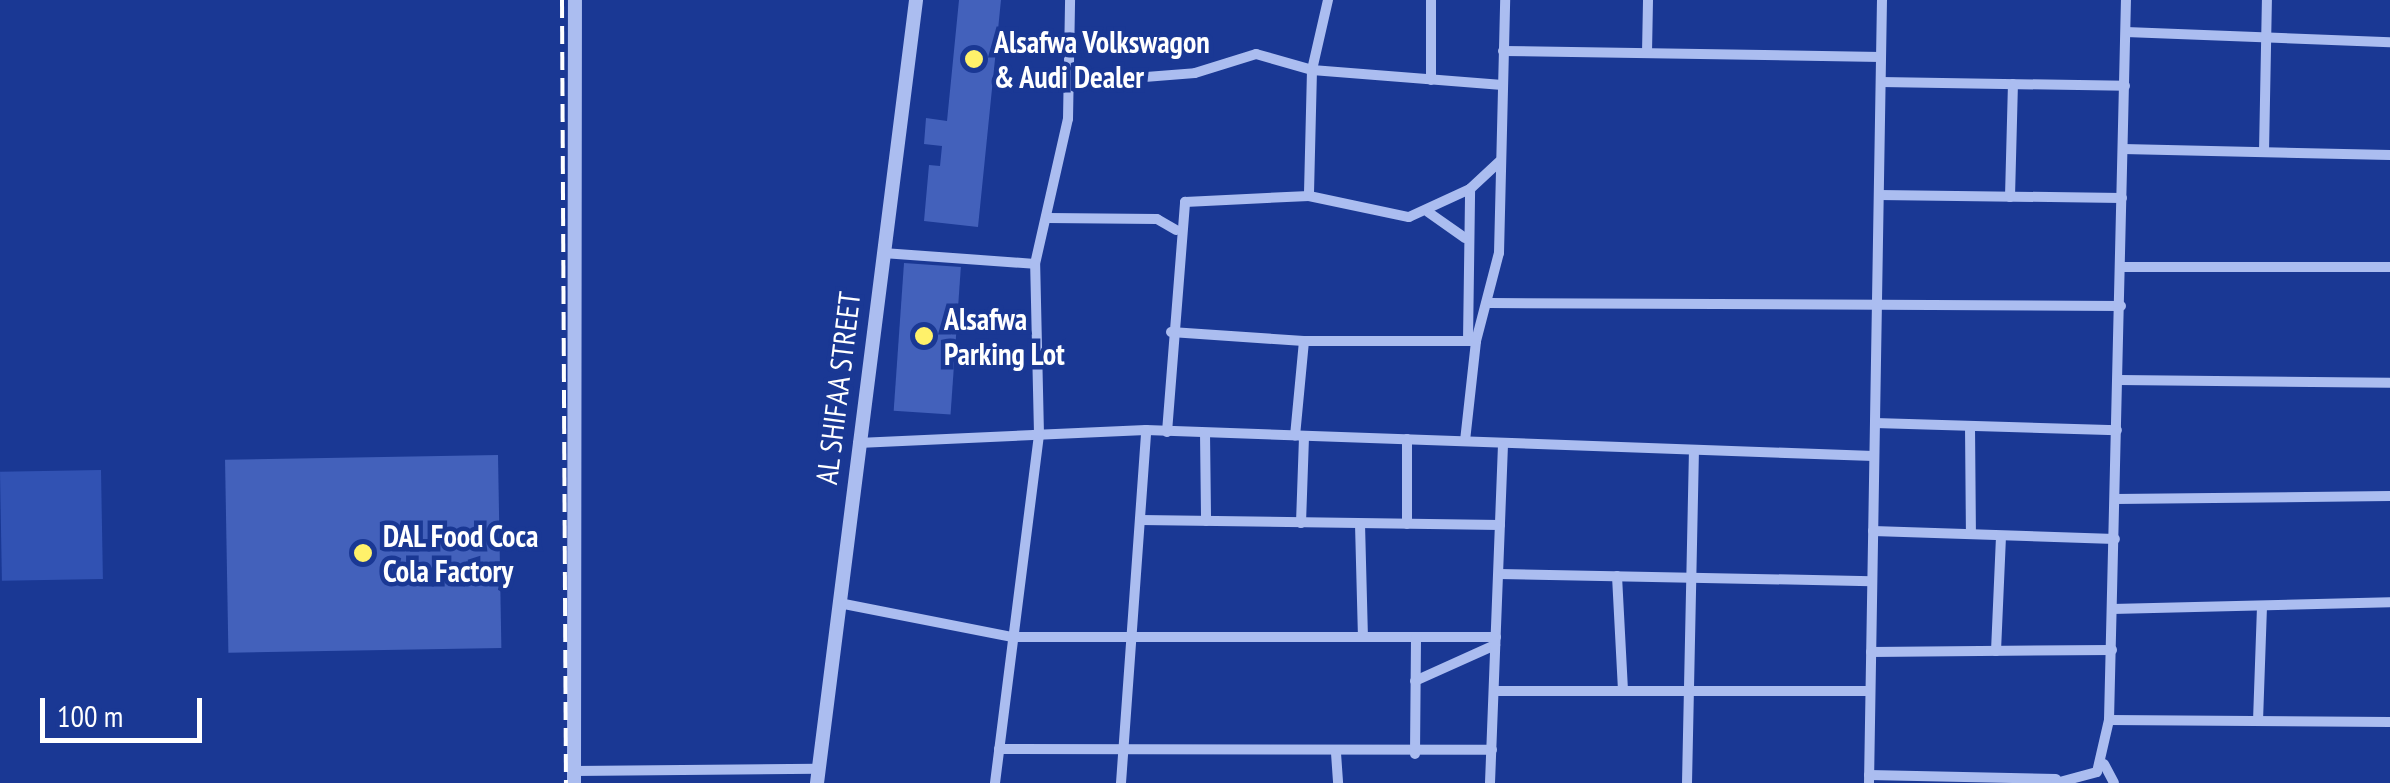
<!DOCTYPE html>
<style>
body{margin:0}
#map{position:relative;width:2390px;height:783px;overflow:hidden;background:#1a3894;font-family:"PT Sans Narrow",sans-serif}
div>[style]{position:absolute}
.green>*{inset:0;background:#3152b3;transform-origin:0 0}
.building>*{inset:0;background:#4361bb;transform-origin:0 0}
.minor>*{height:10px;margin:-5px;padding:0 5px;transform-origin:5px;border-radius:5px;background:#abbdf0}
.tertiary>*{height:14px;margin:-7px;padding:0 7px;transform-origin:7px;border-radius:7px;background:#abbdf0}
.rail>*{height:4px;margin-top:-2px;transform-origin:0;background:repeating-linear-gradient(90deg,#fff 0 18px,transparent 0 26px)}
.dots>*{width:28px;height:28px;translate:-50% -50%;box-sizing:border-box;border:5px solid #1a3894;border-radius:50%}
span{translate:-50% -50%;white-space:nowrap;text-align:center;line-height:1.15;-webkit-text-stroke:9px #1a3894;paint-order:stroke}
.poi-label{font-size:30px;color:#fff;font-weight:700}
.left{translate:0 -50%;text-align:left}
.street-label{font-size:30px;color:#fff}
.scale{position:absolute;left:40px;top:698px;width:162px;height:45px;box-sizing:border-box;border:5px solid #fff;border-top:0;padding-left:12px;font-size:30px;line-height:35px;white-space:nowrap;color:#fff;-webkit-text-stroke:8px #1a3894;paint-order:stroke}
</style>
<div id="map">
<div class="green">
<div style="left:101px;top:470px;width:109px;height:101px;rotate:89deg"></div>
</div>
<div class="building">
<div style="clip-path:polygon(959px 0,1001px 0,978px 227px,924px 221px,929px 165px,940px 166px,942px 146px,924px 144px,926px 118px,947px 121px)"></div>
<div style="left:904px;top:263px;width:57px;height:148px;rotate:4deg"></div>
<div style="left:498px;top:455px;width:193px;height:273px;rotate:89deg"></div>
</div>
<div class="minor">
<div style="left:1328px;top:0;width:72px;rotate:102.9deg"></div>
<div style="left:1312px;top:70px;width:126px;rotate:91.4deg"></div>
<div style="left:1309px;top:196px;width:102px;rotate:11.9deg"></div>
<div style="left:1409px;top:217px;width:67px;rotate:-24.7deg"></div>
<div style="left:1470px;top:189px;width:40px;rotate:-43deg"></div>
<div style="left:2126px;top:32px;width:264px;rotate:2.2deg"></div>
<div style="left:1503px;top:51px;width:378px;rotate:0.9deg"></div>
<div style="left:1647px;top:53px;width:53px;rotate:-88.9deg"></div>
<div style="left:1431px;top:80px;width:80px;rotate:-90deg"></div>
<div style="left:1881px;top:82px;width:244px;rotate:0.9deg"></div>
<div style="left:1069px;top:83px;width:126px;rotate:-4.5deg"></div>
<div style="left:1195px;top:73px;width:64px;rotate:-17.3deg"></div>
<div style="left:1256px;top:54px;width:58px;rotate:15.9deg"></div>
<div style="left:1312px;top:70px;width:191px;rotate:4.5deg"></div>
<div style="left:2123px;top:149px;width:267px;rotate:1.3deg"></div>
<div style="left:2264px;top:152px;width:152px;rotate:-88.9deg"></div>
<div style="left:1879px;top:195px;width:243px;rotate:0.7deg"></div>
<div style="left:2010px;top:197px;width:113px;rotate:-88.5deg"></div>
<div style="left:1428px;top:212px;width:45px;rotate:35.1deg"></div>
<div style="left:1048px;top:218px;width:109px;rotate:0.5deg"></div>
<div style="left:1157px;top:219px;width:22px;rotate:30deg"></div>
<div style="left:883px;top:253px;width:152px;rotate:4.1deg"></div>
<div style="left:1035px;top:264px;width:149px;rotate:-77.2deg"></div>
<div style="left:1068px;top:119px;width:119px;rotate:-89deg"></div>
<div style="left:2121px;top:267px;width:269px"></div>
<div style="left:1490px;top:303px;width:631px;rotate:0.27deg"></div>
<div style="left:1171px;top:332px;width:133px;rotate:3.9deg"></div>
<div style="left:1304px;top:341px;width:95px;rotate:95.4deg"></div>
<div style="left:1304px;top:341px;width:172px"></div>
<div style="left:1468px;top:341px;width:152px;rotate:-89.2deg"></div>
<div style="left:2119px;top:380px;width:271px;rotate:0.6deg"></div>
<div style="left:1875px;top:423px;width:242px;rotate:1.7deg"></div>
<div style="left:1970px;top:426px;width:108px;rotate:89.5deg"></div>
<div style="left:1167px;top:432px;width:231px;rotate:-85.5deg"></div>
<div style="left:1185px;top:202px;width:124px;rotate:-2.8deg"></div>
<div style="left:1205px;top:433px;width:88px;rotate:89.3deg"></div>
<div style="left:1465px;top:441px;width:101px;rotate:-83.7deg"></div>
<div style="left:1476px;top:341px;width:91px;rotate:-75.4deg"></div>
<div style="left:1499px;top:253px;width:253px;rotate:-88.6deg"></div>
<div style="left:858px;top:443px;width:288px;rotate:-2.6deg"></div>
<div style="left:1146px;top:430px;width:728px;rotate:2.05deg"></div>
<div style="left:2115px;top:499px;width:275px;rotate:-0.6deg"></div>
<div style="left:1141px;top:520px;width:359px;rotate:0.8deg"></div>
<div style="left:1301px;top:523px;width:87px;rotate:-88deg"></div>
<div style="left:1360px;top:524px;width:113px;rotate:88.5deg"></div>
<div style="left:1407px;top:524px;width:85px;rotate:-90deg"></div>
<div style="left:1873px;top:531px;width:242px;rotate:1.9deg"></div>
<div style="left:1499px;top:574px;width:373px;rotate:1.1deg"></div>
<div style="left:1617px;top:576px;width:115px;rotate:87deg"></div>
<div style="left:839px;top:603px;width:177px;rotate:11.1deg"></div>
<div style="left:1013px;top:637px;width:483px"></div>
<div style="left:2112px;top:609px;width:278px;rotate:-1.4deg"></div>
<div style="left:1996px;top:651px;width:115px;rotate:-87.5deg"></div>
<div style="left:1871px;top:652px;width:241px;rotate:-0.5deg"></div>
<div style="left:1415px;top:681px;width:88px;rotate:-24.2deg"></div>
<div style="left:1494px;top:691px;width:376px"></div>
<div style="left:2109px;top:720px;width:281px;rotate:0.4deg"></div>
<div style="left:2258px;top:721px;width:115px;rotate:-88deg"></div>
<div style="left:999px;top:749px;width:493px;rotate:0.1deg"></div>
<div style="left:1336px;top:753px;width:30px;rotate:86deg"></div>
<div style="left:1415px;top:754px;width:117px;rotate:-89.5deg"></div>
<div style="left:2104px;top:764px;width:21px;rotate:62deg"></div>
<div style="left:574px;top:771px;width:244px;rotate:-0.5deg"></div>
<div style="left:1869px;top:775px;width:187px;rotate:1.2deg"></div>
<div style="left:995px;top:783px;width:352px;rotate:-82.8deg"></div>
<div style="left:1039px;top:434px;width:170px;rotate:-91.3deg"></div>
<div style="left:1121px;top:783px;width:354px;rotate:-85.9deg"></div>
<div style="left:1490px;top:783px;width:337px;rotate:-87.8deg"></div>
<div style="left:1687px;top:783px;width:332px;rotate:-88.8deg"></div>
<div style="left:1869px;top:783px;width:783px;rotate:-89.05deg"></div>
<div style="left:2056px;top:783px;width:42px;rotate:-15deg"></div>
<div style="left:2097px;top:772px;width:53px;rotate:-77deg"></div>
<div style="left:2109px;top:720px;width:720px;rotate:-88.65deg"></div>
</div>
<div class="tertiary">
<div style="left:574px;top:783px;width:783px;rotate:-89.93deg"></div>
<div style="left:817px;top:783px;width:789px;rotate:-82.79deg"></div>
</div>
<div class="rail">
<div style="left:562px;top:0;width:783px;rotate:89.71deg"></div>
</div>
<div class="dots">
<div style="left:974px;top:59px;background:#fff16a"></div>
<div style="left:924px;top:336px;background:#fff16a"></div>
<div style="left:363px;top:553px;background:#fff16a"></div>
</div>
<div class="poi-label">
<span class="left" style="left:994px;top:59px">Alsafwa Volkswagon<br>&amp; Audi Dealer</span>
<span class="left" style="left:944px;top:336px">Alsafwa<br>Parking Lot</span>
<span class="left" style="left:383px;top:553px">DAL Food Coca<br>Cola Factory</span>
</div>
<div class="street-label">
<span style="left:838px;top:388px;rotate:-83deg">AL SHIFAA STREET</span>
</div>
<div class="scale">100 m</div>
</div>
